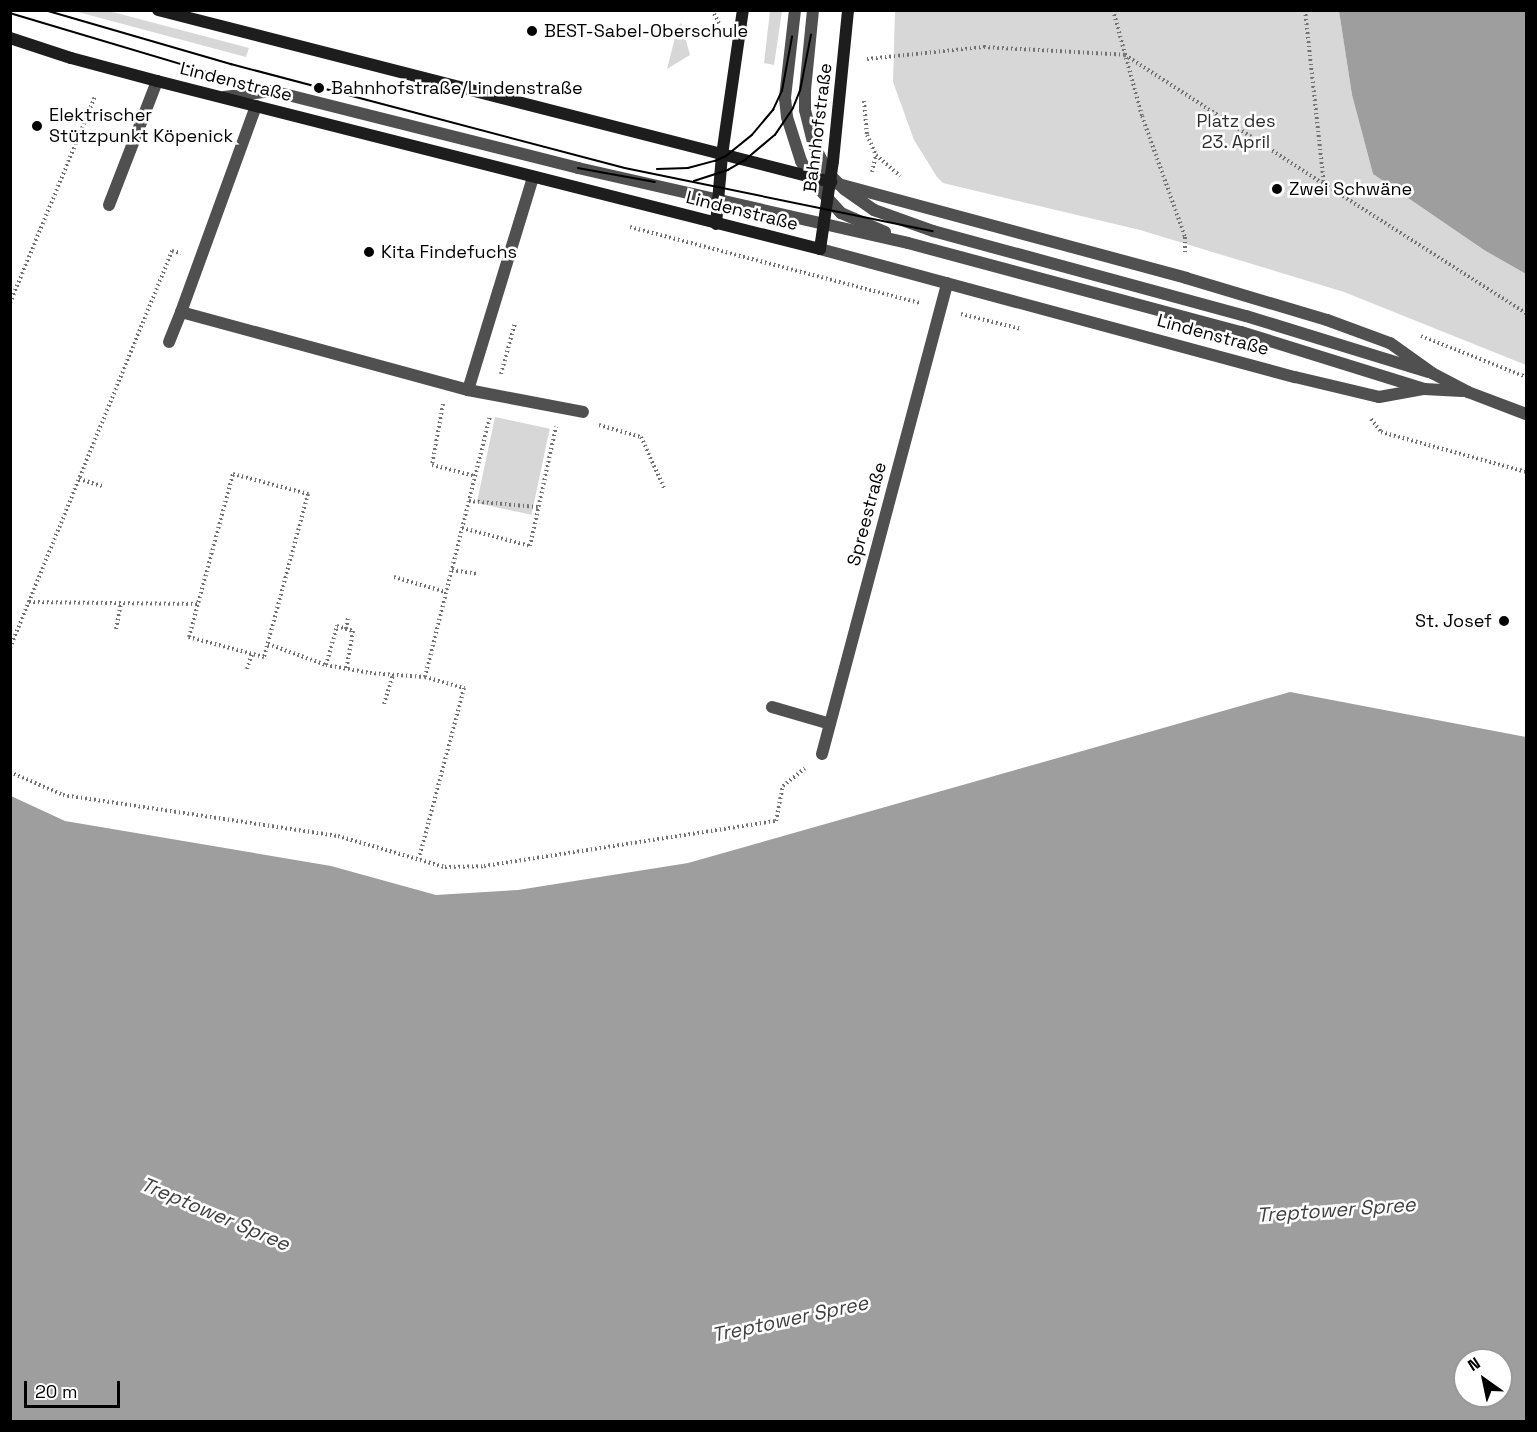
<!DOCTYPE html>
<meta charset="utf-8">
<style>
body{margin:0}
#map{position:relative;width:1537px;height:1432px;overflow:hidden;background:#fff;font-family:"Space Grotesk",sans-serif}
div>[style]{position:absolute}
.green>*{inset:0;background:#d7d7d7;transform-origin:0 0}
.water>*{inset:0;background:#9e9e9e}
.path>*{height:4px;margin-top:-2px;transform-origin:0;background:repeating-linear-gradient(90deg,#727272 0 1.5px,transparent 0 4.5px)}
.service>*{height:12px;margin:-6px;padding:0 6px;transform-origin:6px;border-radius:6px;background:#505050}
.minor>*{height:12px;margin:-6px;padding:0 6px;transform-origin:6px;border-radius:6px;background:#505050}
.secondary>*{height:12px;margin:-6px;padding:0 6px;transform-origin:6px;border-radius:6px;background:#1d1d1d}
.tram>*{height:1.5px;margin:-0.75px;padding:0 0.75px;transform-origin:0.75px;border-radius:0.75px;background:#000}
.dots>*{width:16px;height:16px;translate:-50% -50%;box-sizing:border-box;border:3px solid #fff;border-radius:50%}
span{translate:-50% -50%;white-space:nowrap;text-align:center;line-height:1.15;-webkit-text-stroke:5px #fff;paint-order:stroke}
.poi-label{font-size:18px;color:#000}
.left{translate:0 -50%;text-align:left}
.right{translate:-100% -50%;text-align:right}
.street-label{font-size:18px;color:#000}
.park-label{font-size:18px;color:#2e2e2e}
.water-label{font-size:20px;color:#3f3f3f;font-style:italic}
.frame{position:absolute;inset:0;border:12px solid #000;pointer-events:none}
.north{position:absolute;left:1453px;top:1348px;width:60px;height:60px;box-sizing:border-box;background:#fff;border:2px solid #999;border-radius:50%;rotate:327deg;font-size:16px;font-weight:700;line-height:24px;text-align:center;color:#000}
.north::after{content:'';display:block;margin:auto;width:21px;height:27px;background:#000;clip-path:polygon(50% 0,100% 100%,50% 72%,0 100%)}
.scale{position:absolute;left:24px;top:1381px;width:96px;height:27px;box-sizing:border-box;border:3px solid #000;border-top:0;padding-left:8px;font-size:18px;line-height:21px;white-space:nowrap;color:#000;-webkit-text-stroke:4px #fff;paint-order:stroke}
</style>
<div id="map">
<div class="green">
<div style="clip-path:polygon(74px 11px,109px 11px,249px 48px,246px 57px)"></div>
<div style="clip-path:polygon(770px 11px,782px 11px,774px 65px,764px 63px)"></div>
<div style="clip-path:polygon(895px 11px,1339px 11px,1352px 95px,1373px 174px,1484px 250px,1526px 274px,1526px 365px,1344px 292px,1140px 230px,943px 183px,937px 177px,914px 140px,893px 82px)"></div>
<div style="clip-path:polygon(681px 23px,690px 55px,667px 69px,678px 26px)"></div>
<div style="left:495px;top:417px;width:56px;height:88px;rotate:12deg"></div>
</div>
<div class="water">
<div style="clip-path:polygon(1339px 11px,1526px 11px,1526px 274px,1484px 250px,1373px 174px,1352px 95px)"></div>
<div style="clip-path:polygon(evenodd,1290px 692px,1526px 737px,1526px 1421px,11px 1421px,11px 796px,65px 821px,331px 866px,436px 895px,518px 890px,688px 863px,1290px 692px,1465px 1360px,1501px 1360px,1501px 1396px,1465px 1396px,1465px 1360px)"></div>
</div>
<div class="path">
<div style="left:712px;top:10px;width:15px;rotate:62deg"></div>
<div style="left:1113px;top:10px;width:110px;rotate:74.7deg"></div>
<div style="left:1142px;top:116px;width:128px;rotate:70.4deg"></div>
<div style="left:1185px;top:237px;width:18px;rotate:90deg"></div>
<div style="left:1305px;top:10px;width:175px;rotate:83.8deg"></div>
<div style="left:1324px;top:184px;width:240px;rotate:32.6deg"></div>
<div style="left:867px;top:59px;width:118px;rotate:-5.9deg"></div>
<div style="left:984px;top:47px;width:141px;rotate:3.2deg"></div>
<div style="left:1125px;top:55px;width:237px;rotate:33deg"></div>
<div style="left:864px;top:101px;width:34px;rotate:85deg"></div>
<div style="left:867px;top:135px;width:22px;rotate:66deg"></div>
<div style="left:876px;top:155px;width:32px;rotate:41deg"></div>
<div style="left:872px;top:172px;width:17px;rotate:-77deg"></div>
<div style="left:630px;top:227px;width:299px;rotate:14.7deg"></div>
<div style="left:10px;top:303px;width:223px;rotate:-67.6deg"></div>
<div style="left:961px;top:314px;width:62px;rotate:14deg"></div>
<div style="left:1421px;top:336px;width:113px;rotate:21.3deg"></div>
<div style="left:501px;top:374px;width:53px;rotate:-74.6deg"></div>
<div style="left:443px;top:404px;width:62px;rotate:100.2deg"></div>
<div style="left:432px;top:465px;width:44px;rotate:14.3deg"></div>
<div style="left:1371px;top:419px;width:16px;rotate:52deg"></div>
<div style="left:1381px;top:432px;width:150px;rotate:15.4deg"></div>
<div style="left:599px;top:425px;width:44px;rotate:15.9deg"></div>
<div style="left:641px;top:437px;width:56px;rotate:65.7deg"></div>
<div style="left:233px;top:474px;width:78px;rotate:14.9deg"></div>
<div style="left:308px;top:494px;width:169px;rotate:105.1deg"></div>
<div style="left:264px;top:657px;width:78px;rotate:-165.1deg"></div>
<div style="left:189px;top:637px;width:169px;rotate:-74.9deg"></div>
<div style="left:79px;top:479px;width:24px;rotate:17deg"></div>
<div style="left:469px;top:501px;width:69px;rotate:5deg"></div>
<div style="left:462px;top:528px;width:70px;rotate:14.8deg"></div>
<div style="left:530px;top:546px;width:122px;rotate:-77.7deg"></div>
<div style="left:452px;top:570px;width:26px;rotate:9deg"></div>
<div style="left:394px;top:577px;width:54px;rotate:16.1deg"></div>
<div style="left:29px;top:602px;width:169px;rotate:0.7deg"></div>
<div style="left:116px;top:629px;width:26px;rotate:-79deg"></div>
<div style="left:346px;top:629px;width:11px;rotate:-80deg"></div>
<div style="left:268px;top:644px;width:62px;rotate:19.9deg"></div>
<div style="left:326px;top:665px;width:45px;rotate:10.3deg"></div>
<div style="left:370px;top:673px;width:55px;rotate:4.2deg"></div>
<div style="left:425px;top:677px;width:41px;rotate:15.8deg"></div>
<div style="left:464px;top:688px;width:176px;rotate:104.8deg"></div>
<div style="left:10px;top:648px;width:429px;rotate:-67.8deg"></div>
<div style="left:172px;top:251px;width:9px;rotate:13deg"></div>
<div style="left:326px;top:665px;width:41px;rotate:-74.2deg"></div>
<div style="left:337px;top:626px;width:17px;rotate:17deg"></div>
<div style="left:353px;top:631px;width:39px;rotate:100deg"></div>
<div style="left:247px;top:669px;width:16px;rotate:-72deg"></div>
<div style="left:425px;top:677px;width:269px;rotate:-76deg"></div>
<div style="left:384px;top:704px;width:30px;rotate:-73deg"></div>
<div style="left:10px;top:772px;width:58px;rotate:23.5deg"></div>
<div style="left:63px;top:795px;width:278px;rotate:8.5deg"></div>
<div style="left:338px;top:836px;width:111px;rotate:16.2deg"></div>
<div style="left:445px;top:867px;width:39px;rotate:-1deg"></div>
<div style="left:484px;top:866px;width:295px;rotate:-8.8deg"></div>
<div style="left:776px;top:821px;width:36px;rotate:-79deg"></div>
<div style="left:783px;top:786px;width:28px;rotate:-39deg"></div>
</div>
<div class="service">
<div style="left:795px;top:10px;width:89px;rotate:96.5deg"></div>
<div style="left:785px;top:98px;width:19px;rotate:84deg"></div>
<div style="left:787px;top:117px;width:46px;rotate:72.3deg"></div>
<div style="left:801px;top:161px;width:23px;rotate:61deg"></div>
<div style="left:812px;top:181px;width:43px;rotate:47.8deg"></div>
<div style="left:841px;top:213px;width:48px;rotate:23.4deg"></div>
<div style="left:813px;top:10px;width:80px;rotate:95.7deg"></div>
<div style="left:805px;top:90px;width:20px;rotate:90deg"></div>
<div style="left:805px;top:110px;width:36px;rotate:76deg"></div>
<div style="left:814px;top:145px;width:33px;rotate:63deg"></div>
<div style="left:829px;top:174px;width:21px;rotate:45deg"></div>
<div style="left:844px;top:189px;width:37px;rotate:35deg"></div>
<div style="left:874px;top:210px;width:63px;rotate:19.6deg"></div>
<div style="left:933px;top:231px;width:324px;rotate:15.2deg"></div>
<div style="left:1246px;top:316px;width:190px;rotate:17.1deg"></div>
<div style="left:224px;top:97px;width:48px;rotate:-7.1deg"></div>
<div style="left:272px;top:91px;width:316px;rotate:14.1deg"></div>
<div style="left:578px;top:168px;width:338px;rotate:12.8deg"></div>
<div style="left:908px;top:243px;width:345px;rotate:15deg"></div>
<div style="left:1241px;top:332px;width:192px;rotate:17.3deg"></div>
<div style="left:256px;top:106px;width:219px;rotate:110deg"></div>
<div style="left:181px;top:312px;width:297px;rotate:15.2deg"></div>
<div style="left:468px;top:390px;width:223px;rotate:-73deg"></div>
<div style="left:109px;top:205px;width:133px;rotate:-68.8deg"></div>
<div style="left:169px;top:342px;width:32px;rotate:-68deg"></div>
<div style="left:468px;top:390px;width:117px;rotate:10.8deg"></div>
<div style="left:772px;top:707px;width:60px;rotate:16.3deg"></div>
</div>
<div class="minor">
<div style="left:831px;top:182px;width:368px;rotate:15.1deg"></div>
<div style="left:1186px;top:278px;width:147px;rotate:16.6deg"></div>
<div style="left:1327px;top:320px;width:67px;rotate:20.1deg"></div>
<div style="left:1390px;top:343px;width:52px;rotate:35.5deg"></div>
<div style="left:1432px;top:373px;width:41px;rotate:27.8deg"></div>
<div style="left:1468px;top:392px;width:62px;rotate:20.8deg"></div>
<div style="left:820px;top:249px;width:492px;rotate:15.1deg"></div>
<div style="left:1295px;top:377px;width:86px;rotate:13.4deg"></div>
<div style="left:1379px;top:397px;width:46px;rotate:-10.1deg"></div>
<div style="left:1424px;top:389px;width:38px;rotate:3deg"></div>
<div style="left:822px;top:754px;width:487px;rotate:-75.1deg"></div>
</div>
<div class="secondary">
<div style="left:158px;top:10px;width:695px;rotate:14.34deg"></div>
<div style="left:10px;top:38px;width:64px;rotate:18.2deg"></div>
<div style="left:71px;top:58px;width:89px;rotate:15deg"></div>
<div style="left:157px;top:81px;width:684px;rotate:14.22deg"></div>
<div style="left:820px;top:249px;width:89px;rotate:-81.6deg"></div>
<div style="left:833px;top:161px;width:152px;rotate:-84.3deg"></div>
<div style="left:716px;top:224px;width:69px;rotate:-85deg"></div>
<div style="left:722px;top:155px;width:147px;rotate:-81.8deg"></div>
</div>
<div class="tram">
<div style="left:45px;top:10px;width:194px;rotate:16.2deg"></div>
<div style="left:231px;top:64px;width:407px;rotate:14.8deg"></div>
<div style="left:625px;top:168px;width:314px;rotate:11.6deg"></div>
<div style="left:10px;top:13px;width:273px;rotate:16.6deg"></div>
<div style="left:578px;top:168px;width:78px;rotate:10.3deg"></div>
<div style="left:657px;top:169px;width:31px;rotate:-2deg"></div>
<div style="left:688px;top:168px;width:28px;rotate:-15deg"></div>
<div style="left:715px;top:161px;width:12px;rotate:-24deg"></div>
<div style="left:726px;top:156px;width:33px;rotate:-39deg"></div>
<div style="left:752px;top:135px;width:33px;rotate:-50deg"></div>
<div style="left:773px;top:110px;width:21px;rotate:-65deg"></div>
<div style="left:782px;top:91px;width:55px;rotate:-79.5deg"></div>
<div style="left:694px;top:181px;width:36px;rotate:-18deg"></div>
<div style="left:728px;top:170px;width:20px;rotate:-30deg"></div>
<div style="left:745px;top:160px;width:39px;rotate:-40deg"></div>
<div style="left:775px;top:135px;width:32px;rotate:-56deg"></div>
<div style="left:793px;top:108px;width:18px;rotate:-68deg"></div>
<div style="left:800px;top:91px;width:57px;rotate:-78.9deg"></div>
</div>
<div class="dots">
<div style="left:532px;top:31px;background:#000"></div>
<div style="left:319px;top:88px;background:#000"></div>
<div style="left:37px;top:126px;background:#000"></div>
<div style="left:1277px;top:189px;background:#000"></div>
<div style="left:369px;top:252px;background:#000"></div>
<div style="left:1504px;top:621px;background:#000"></div>
</div>
<div class="poi-label">
<span class="left" style="left:544px;top:31px">BEST-Sabel-Oberschule</span>
<span class="left" style="left:331px;top:88px">Bahnhofstraße/Lindenstraße</span>
<span class="left" style="left:49px;top:126px">Elektrischer<br>Stützpunkt Köpenick</span>
<span class="left" style="left:1289px;top:189px">Zwei Schwäne</span>
<span class="left" style="left:381px;top:252px">Kita Findefuchs</span>
<span class="right" style="left:1492px;top:621px">St. Josef</span>
</div>
<div class="street-label">
<span style="left:236px;top:82px;rotate:14deg">Lindenstraße</span>
<span style="left:818px;top:128px;rotate:-83deg">Bahnhofstraße</span>
<span style="left:742px;top:211px;rotate:14deg">Lindenstraße</span>
<span style="left:1213px;top:335px;rotate:15deg">Lindenstraße</span>
<span style="left:867px;top:514px;rotate:-75deg">Spreestraße</span>
</div>
<div class="park-label">
<span style="left:1236px;top:132px">Platz des<br>23. April</span>
</div>
<div class="water-label">
<span style="left:1336px;top:1210px;rotate:-4deg">Treptower Spree</span>
<span style="left:215px;top:1214px;rotate:23deg">Treptower Spree</span>
<span style="left:790px;top:1319px;rotate:-12deg">Treptower Spree</span>
</div>
<div class="frame"></div>
<div class="north">N</div>
<div class="scale">20 m</div>
</div>
